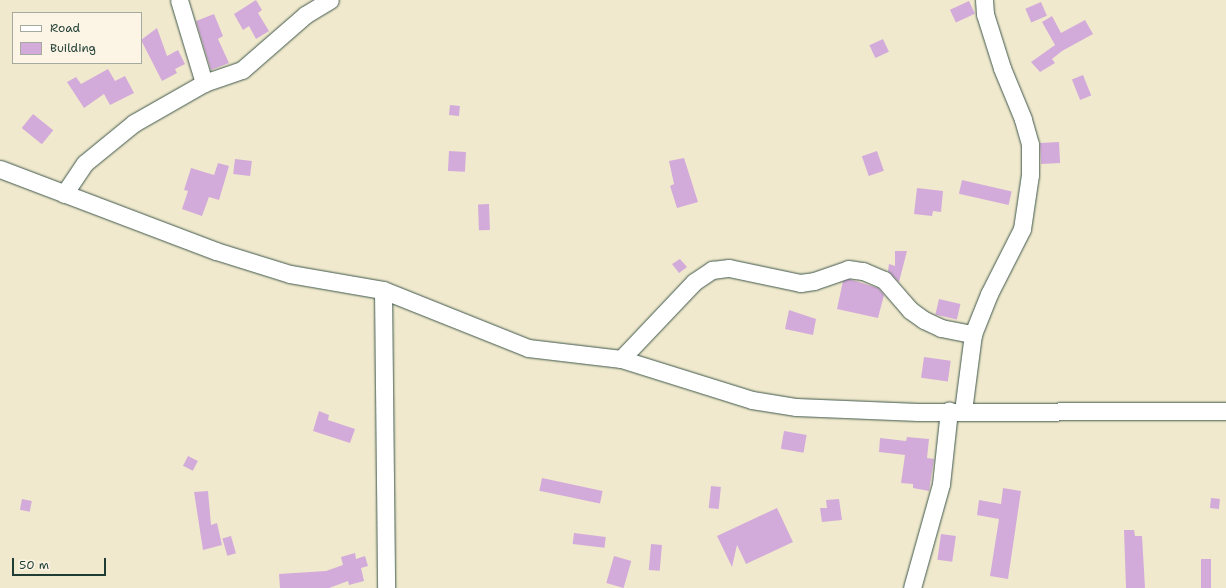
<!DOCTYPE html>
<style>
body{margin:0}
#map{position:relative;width:1226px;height:588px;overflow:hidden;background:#f0e9cd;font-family:"Shantell Sans",sans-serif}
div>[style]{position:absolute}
.building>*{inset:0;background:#d3abda;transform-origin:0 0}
.roads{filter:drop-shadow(0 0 1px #3e574b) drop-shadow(0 0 1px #3e574b)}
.minor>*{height:17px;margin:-8.5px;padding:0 8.5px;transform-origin:8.5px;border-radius:8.5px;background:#fff}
span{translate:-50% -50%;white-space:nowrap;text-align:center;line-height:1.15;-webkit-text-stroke:3px #fcf5e5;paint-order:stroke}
.legend{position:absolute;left:12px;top:12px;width:130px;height:52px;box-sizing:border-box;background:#fcf5e5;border:1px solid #a4ab9e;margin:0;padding:5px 7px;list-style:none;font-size:12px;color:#1f3d34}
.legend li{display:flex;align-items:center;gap:8px;height:20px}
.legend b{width:20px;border:1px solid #a4ab9e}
.scale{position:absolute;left:12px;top:558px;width:94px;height:18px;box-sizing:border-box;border:2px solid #1f3d34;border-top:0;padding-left:5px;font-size:12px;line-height:14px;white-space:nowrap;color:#1f3d34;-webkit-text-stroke:3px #fcf5e5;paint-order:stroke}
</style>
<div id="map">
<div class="building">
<div style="clip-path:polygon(256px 0,262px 10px,258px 13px,269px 31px,256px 39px,249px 26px,243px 30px,234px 14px)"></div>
<div style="left:969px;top:1px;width:14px;height:21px;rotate:65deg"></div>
<div style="left:1041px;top:2px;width:15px;height:17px;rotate:67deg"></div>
<div style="clip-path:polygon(214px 14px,223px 36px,218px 39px,229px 63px,211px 70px,196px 21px)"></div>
<div style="clip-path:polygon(1052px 16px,1061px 33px,1085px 20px,1093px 34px,1062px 51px,1052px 59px,1055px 63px,1040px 72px,1031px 62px,1055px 45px,1042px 22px)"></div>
<div style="clip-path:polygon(157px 28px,167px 56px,178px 50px,185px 64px,175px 69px,177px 73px,162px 81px,141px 40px)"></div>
<div style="left:883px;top:39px;width:14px;height:15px;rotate:65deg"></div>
<div style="clip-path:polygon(108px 69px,115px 81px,125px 76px,134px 93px,110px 105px,104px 94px,84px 108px,67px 82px,76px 77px,81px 84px)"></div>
<div style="left:1083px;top:75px;width:22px;height:12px;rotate:68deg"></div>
<div style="left:450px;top:105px;width:10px;height:10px;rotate:6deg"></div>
<div style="left:33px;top:114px;width:26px;height:18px;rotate:39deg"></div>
<div style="left:1059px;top:142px;width:21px;height:19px;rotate:87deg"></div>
<div style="left:449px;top:151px;width:17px;height:20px;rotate:3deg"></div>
<div style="left:877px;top:151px;width:21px;height:16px;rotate:71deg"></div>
<div style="clip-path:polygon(684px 158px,698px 202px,677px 208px,670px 186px,674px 184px,669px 161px)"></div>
<div style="left:235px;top:159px;width:17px;height:15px;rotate:7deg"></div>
<div style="clip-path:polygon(218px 163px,229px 166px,219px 200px,209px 197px,202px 216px,182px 209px,188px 191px,184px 190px,191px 168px,214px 175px)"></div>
<div style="left:962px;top:180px;width:51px;height:14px;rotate:13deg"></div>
<div style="clip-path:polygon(917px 188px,943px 191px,941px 212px,933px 211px,932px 216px,914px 214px)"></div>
<div style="left:489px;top:204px;width:26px;height:11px;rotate:88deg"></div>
<div style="clip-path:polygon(895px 251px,907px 251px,899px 282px,888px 271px,889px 264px,895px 266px)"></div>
<div style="clip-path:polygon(680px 259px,687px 267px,679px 273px,672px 264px)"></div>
<div style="clip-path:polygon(849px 279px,878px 288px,884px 295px,878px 318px,837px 309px,843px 281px)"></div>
<div style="left:939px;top:299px;width:22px;height:16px;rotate:13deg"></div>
<div style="clip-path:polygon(789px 310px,816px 319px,813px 335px,785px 329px)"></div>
<div style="left:924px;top:357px;width:27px;height:21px;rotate:8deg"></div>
<div style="clip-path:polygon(319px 411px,329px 415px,328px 420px,355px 429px,350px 443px,313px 431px)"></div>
<div style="left:784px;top:431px;width:23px;height:18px;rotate:10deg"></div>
<div style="clip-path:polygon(907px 437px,929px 439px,927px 458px,934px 459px,929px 491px,913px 488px,913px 484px,901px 483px,905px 455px,879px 452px,880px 438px,906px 441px)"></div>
<div style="left:188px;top:456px;width:11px;height:11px;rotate:27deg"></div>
<div style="left:542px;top:478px;width:62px;height:13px;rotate:12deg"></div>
<div style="left:711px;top:486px;width:10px;height:22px;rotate:6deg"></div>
<div style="clip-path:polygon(1003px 488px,1021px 491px,1008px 579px,990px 576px,999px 519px,977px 515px,979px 500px,1001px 504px)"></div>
<div style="clip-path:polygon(208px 491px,211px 525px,217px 523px,222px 545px,203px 550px,194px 492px)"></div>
<div style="left:1211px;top:498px;width:9px;height:10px;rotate:6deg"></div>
<div style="left:22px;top:499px;width:10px;height:11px;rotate:11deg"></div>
<div style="clip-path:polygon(839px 499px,842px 520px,822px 522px,820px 508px,827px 508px,826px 500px)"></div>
<div style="clip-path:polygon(777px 508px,793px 542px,746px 564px,737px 545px,732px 567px,717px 536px)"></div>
<div style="clip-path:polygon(1124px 530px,1134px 530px,1135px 536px,1142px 536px,1145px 588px,1126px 588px)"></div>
<div style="left:574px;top:533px;width:32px;height:11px;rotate:7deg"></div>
<div style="left:941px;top:534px;width:15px;height:26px;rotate:8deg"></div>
<div style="left:231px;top:536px;width:18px;height:9px;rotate:74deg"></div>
<div style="left:651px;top:544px;width:11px;height:26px;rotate:5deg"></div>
<div style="clip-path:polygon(355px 553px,356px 559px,365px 556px,368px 566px,361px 568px,364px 581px,349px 585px,348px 581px,329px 588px,280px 588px,279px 574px,326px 571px,343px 565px,341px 557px)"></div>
<div style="left:614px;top:556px;width:18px;height:28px;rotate:16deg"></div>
<div style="left:1201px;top:559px;width:10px;height:29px"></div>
</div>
<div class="roads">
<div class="minor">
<div style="left:179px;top:0;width:87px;rotate:73.2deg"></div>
<div style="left:0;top:169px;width:231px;rotate:20.8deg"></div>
<div style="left:216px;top:251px;width:77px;rotate:17.3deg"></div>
<div style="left:290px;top:274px;width:94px;rotate:9.8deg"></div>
<div style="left:383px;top:290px;width:156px;rotate:21.8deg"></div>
<div style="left:528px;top:348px;width:94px;rotate:6.7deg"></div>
<div style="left:621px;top:359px;width:137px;rotate:17.4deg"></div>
<div style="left:752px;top:400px;width:45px;rotate:9deg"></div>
<div style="left:796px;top:407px;width:122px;rotate:2.3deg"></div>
<div style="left:918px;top:412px;width:308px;rotate:-0.2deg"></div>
<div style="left:64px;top:194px;width:37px;rotate:-56deg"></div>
<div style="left:85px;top:163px;width:63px;rotate:-39.2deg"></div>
<div style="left:134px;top:123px;width:81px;rotate:-29.7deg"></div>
<div style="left:204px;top:83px;width:40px;rotate:-18.9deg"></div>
<div style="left:242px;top:70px;width:84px;rotate:-41.1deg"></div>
<div style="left:305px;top:15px;width:29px;rotate:-31deg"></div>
<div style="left:383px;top:290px;width:298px;rotate:89.4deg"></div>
<div style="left:621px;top:359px;width:106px;rotate:-46.5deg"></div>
<div style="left:694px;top:282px;width:22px;rotate:-34deg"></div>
<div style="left:712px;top:270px;width:17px;rotate:-7deg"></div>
<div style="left:729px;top:268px;width:73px;rotate:11.9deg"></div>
<div style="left:800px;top:283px;width:14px;rotate:-8deg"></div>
<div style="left:814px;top:281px;width:36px;rotate:-19deg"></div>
<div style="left:848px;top:269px;width:15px;rotate:8deg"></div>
<div style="left:863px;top:271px;width:23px;rotate:23deg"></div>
<div style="left:884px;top:280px;width:40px;rotate:49deg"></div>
<div style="left:910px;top:310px;width:17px;rotate:36deg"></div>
<div style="left:924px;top:320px;width:19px;rotate:25deg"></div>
<div style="left:941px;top:328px;width:33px;rotate:11deg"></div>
<div style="left:963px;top:411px;width:78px;rotate:-82.6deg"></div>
<div style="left:973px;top:334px;width:43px;rotate:-68.2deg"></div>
<div style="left:989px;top:294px;width:73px;rotate:-63.1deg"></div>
<div style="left:1022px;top:229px;width:55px;rotate:-81.6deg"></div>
<div style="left:1030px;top:175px;width:31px;rotate:-90deg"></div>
<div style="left:1030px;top:144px;width:26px;rotate:-106deg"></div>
<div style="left:1023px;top:119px;width:55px;rotate:-112.4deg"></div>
<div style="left:1002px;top:68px;width:57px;rotate:-107.5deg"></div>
<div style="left:985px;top:14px;width:14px;rotate:-94deg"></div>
<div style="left:912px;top:588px;width:108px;rotate:-74.4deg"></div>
<div style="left:941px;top:484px;width:74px;rotate:-83.8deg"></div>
</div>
</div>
<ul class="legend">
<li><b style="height:5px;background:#fff"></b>Road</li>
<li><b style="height:11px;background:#d3abda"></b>Building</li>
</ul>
<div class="scale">50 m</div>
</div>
